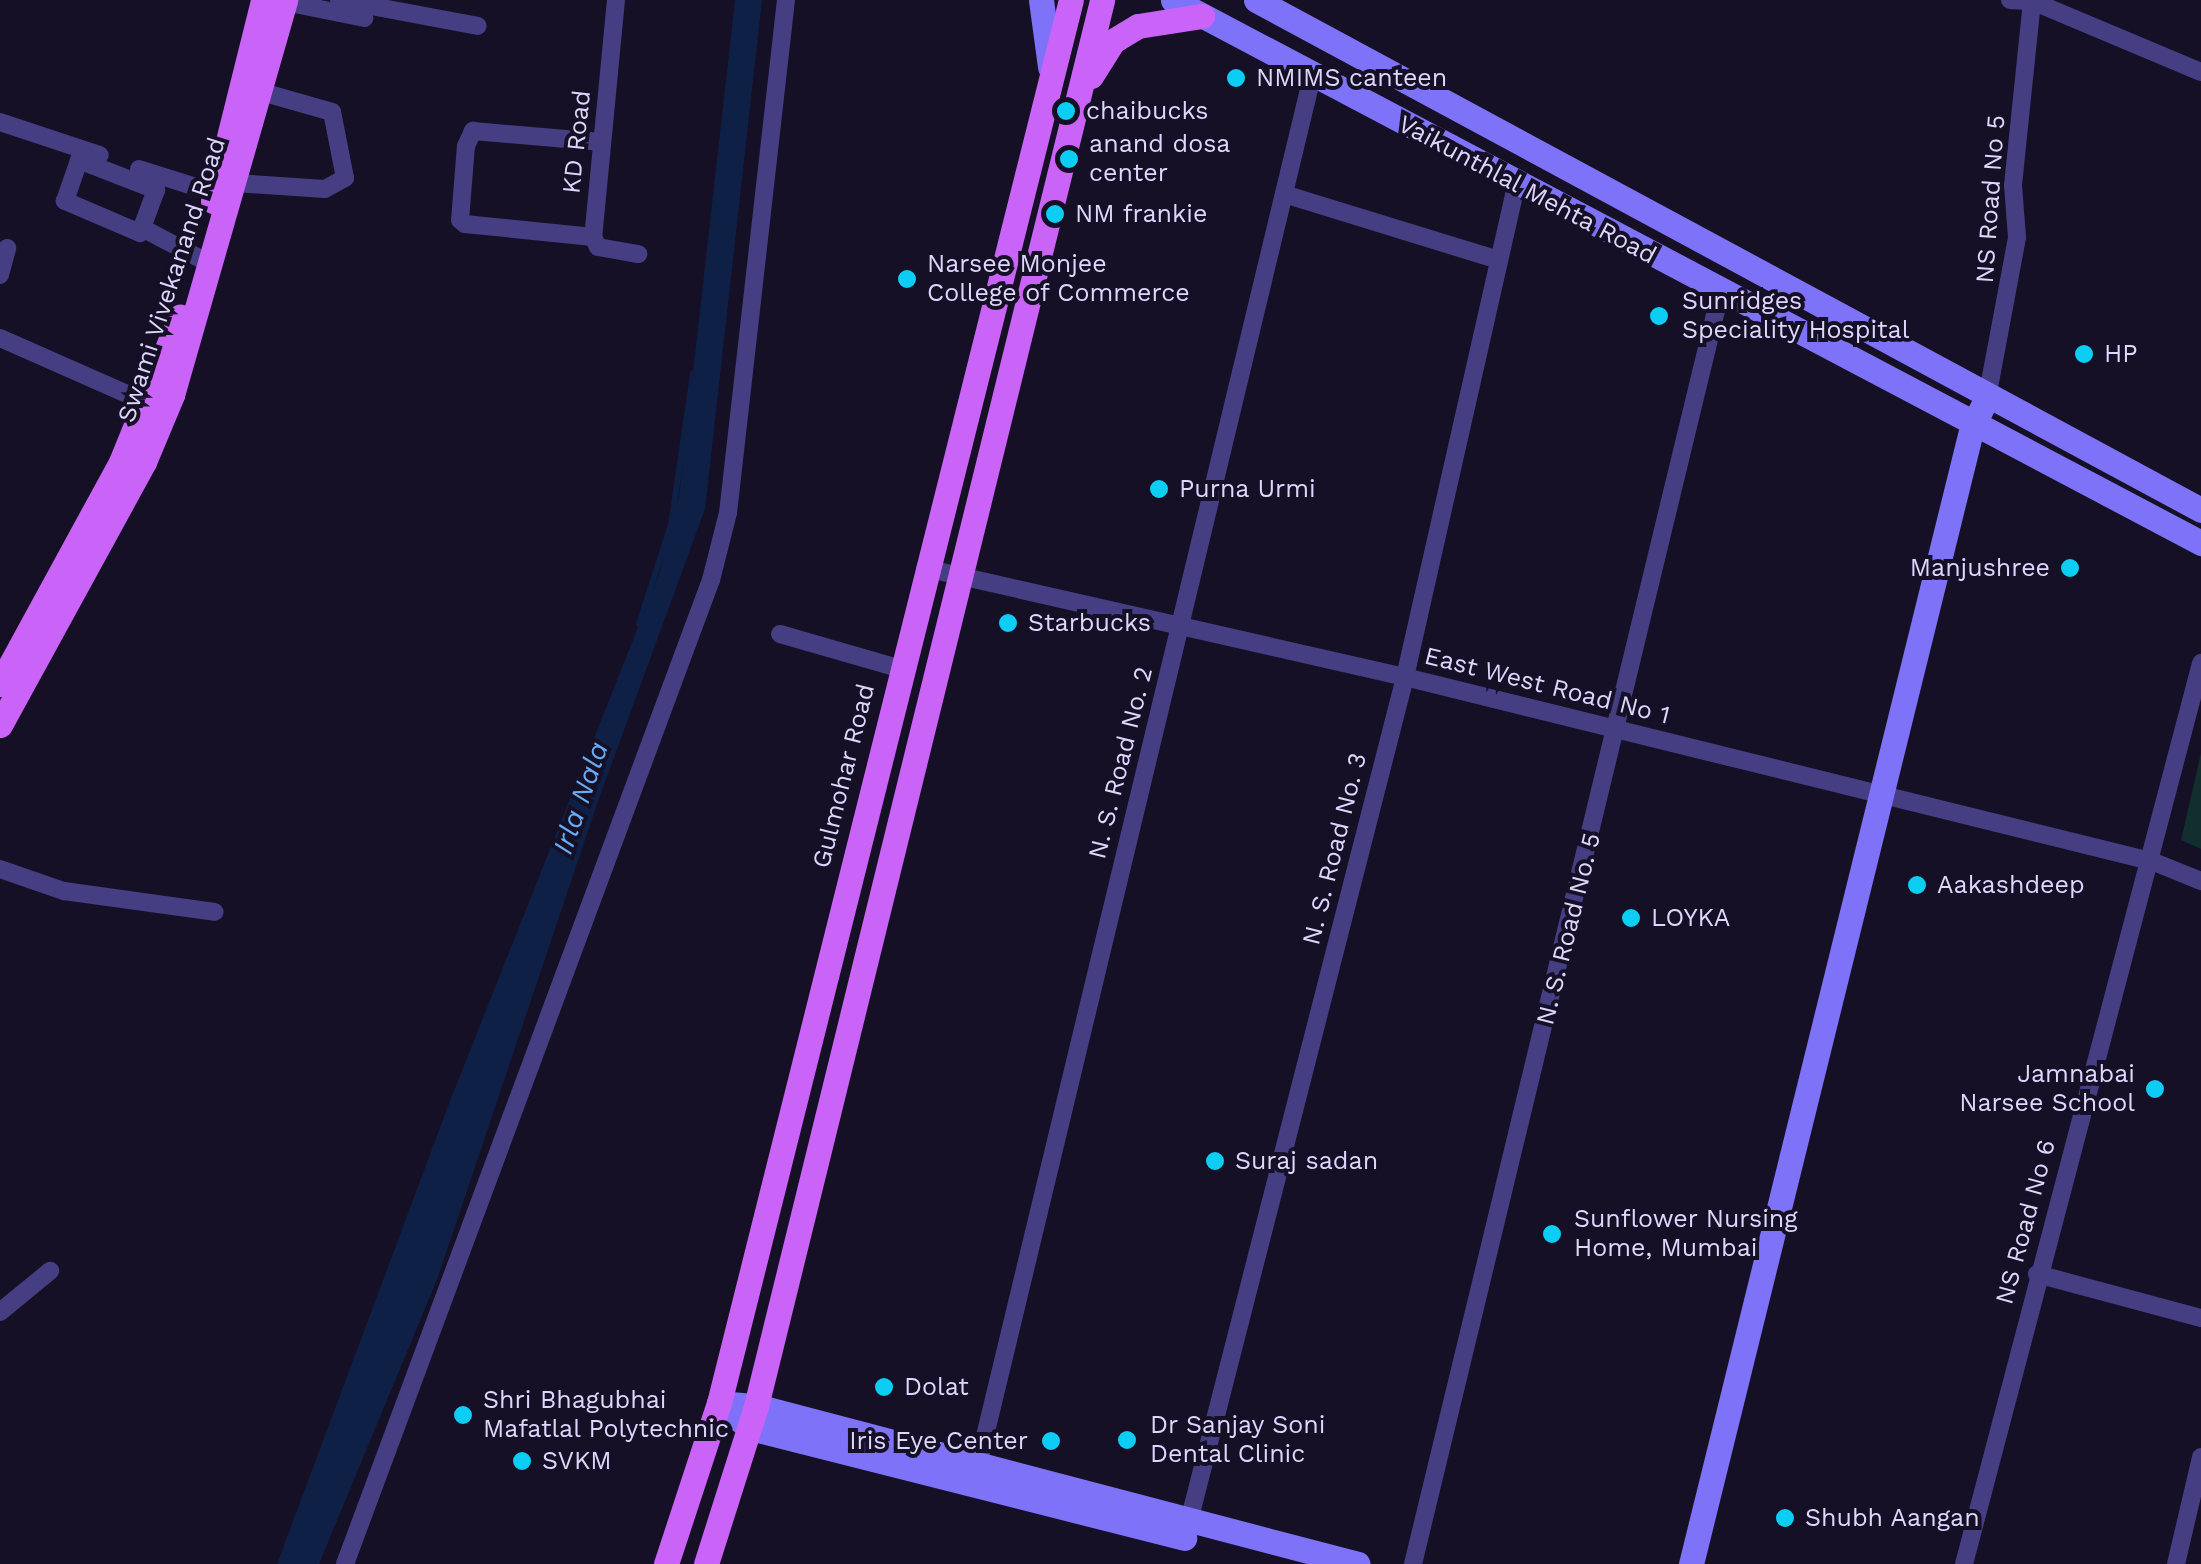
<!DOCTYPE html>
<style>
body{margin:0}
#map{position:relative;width:2201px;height:1564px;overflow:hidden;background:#151025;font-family:"Work Sans",sans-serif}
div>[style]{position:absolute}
.green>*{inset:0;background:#132e2f}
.water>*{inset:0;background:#0f2046}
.stream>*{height:6px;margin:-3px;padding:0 3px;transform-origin:3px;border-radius:3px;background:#0f2046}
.street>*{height:18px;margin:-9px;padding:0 9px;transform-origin:9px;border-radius:9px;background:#453e82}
.secondary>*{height:25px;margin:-12.5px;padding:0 12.5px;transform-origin:12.5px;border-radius:12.5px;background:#7e72f8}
.primary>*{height:25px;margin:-12.5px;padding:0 12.5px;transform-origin:12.5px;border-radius:12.5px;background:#ca63f8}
.dots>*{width:28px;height:28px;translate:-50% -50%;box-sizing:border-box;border:5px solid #151025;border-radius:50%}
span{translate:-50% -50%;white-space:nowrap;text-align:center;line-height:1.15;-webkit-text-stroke:8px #151025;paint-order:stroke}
.poi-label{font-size:25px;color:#ddd6fd}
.left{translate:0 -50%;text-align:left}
.right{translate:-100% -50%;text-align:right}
.street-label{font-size:25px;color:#ddd6fd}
.water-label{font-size:28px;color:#69adf8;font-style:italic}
</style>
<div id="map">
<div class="green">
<div style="clip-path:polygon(2201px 753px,2201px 849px,2181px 840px)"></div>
</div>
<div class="water">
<div style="clip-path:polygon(735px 0,762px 0,705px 509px,598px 801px,438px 1277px,319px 1564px,277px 1564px,450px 1101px,660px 572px,679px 497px)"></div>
</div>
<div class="stream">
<div style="left:639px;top:624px;width:104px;rotate:-72.1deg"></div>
<div style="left:671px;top:525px;width:153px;rotate:-81.7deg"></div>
</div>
<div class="street">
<div style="left:339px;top:0;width:141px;rotate:10.6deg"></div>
<div style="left:616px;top:0;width:238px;rotate:95.5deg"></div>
<div style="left:593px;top:237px;width:11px;rotate:63deg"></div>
<div style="left:598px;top:247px;width:41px;rotate:9.9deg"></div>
<div style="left:2010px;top:0;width:22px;rotate:3deg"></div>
<div style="left:2032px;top:1px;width:183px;rotate:22.8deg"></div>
<div style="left:285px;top:2px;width:81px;rotate:11.4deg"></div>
<div style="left:0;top:122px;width:105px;rotate:18.3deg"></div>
<div style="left:79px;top:160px;width:83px;rotate:21.3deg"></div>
<div style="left:156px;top:190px;width:46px;rotate:110.4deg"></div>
<div style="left:140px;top:233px;width:82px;rotate:-156.9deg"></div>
<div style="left:65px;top:201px;width:43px;rotate:-71.1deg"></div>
<div style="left:139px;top:169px;width:80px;rotate:17.5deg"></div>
<div style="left:235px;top:183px;width:90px;rotate:3.8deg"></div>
<div style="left:325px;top:189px;width:23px;rotate:-29deg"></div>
<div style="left:345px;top:178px;width:67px;rotate:-101.1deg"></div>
<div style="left:332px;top:112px;width:73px;rotate:-164.1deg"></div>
<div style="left:1284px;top:194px;width:225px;rotate:17.1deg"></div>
<div style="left:144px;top:229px;width:62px;rotate:27.8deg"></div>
<div style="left:593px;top:237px;width:129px;rotate:-174.2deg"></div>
<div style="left:465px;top:224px;width:6px;rotate:-141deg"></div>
<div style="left:460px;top:220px;width:74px;rotate:-85.4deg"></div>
<div style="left:466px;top:146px;width:17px;rotate:-65deg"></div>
<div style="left:473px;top:131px;width:129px;rotate:4.9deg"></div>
<div style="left:0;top:275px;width:28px;rotate:-75deg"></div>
<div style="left:0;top:338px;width:158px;rotate:23.8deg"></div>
<div style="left:1987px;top:398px;width:164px;rotate:-79.4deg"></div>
<div style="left:2017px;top:237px;width:52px;rotate:-94.4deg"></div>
<div style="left:2013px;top:185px;width:185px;rotate:-84.1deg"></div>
<div style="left:925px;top:568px;width:492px;rotate:12.8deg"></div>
<div style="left:1405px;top:677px;width:772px;rotate:13.87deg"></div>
<div style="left:2154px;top:862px;width:51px;rotate:22deg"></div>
<div style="left:780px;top:634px;width:126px;rotate:16.1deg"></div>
<div style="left:0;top:869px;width:68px;rotate:19deg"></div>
<div style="left:64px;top:891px;width:152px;rotate:7.9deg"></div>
<div style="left:2037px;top:1274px;width:170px;rotate:15deg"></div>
<div style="left:0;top:1312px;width:65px;rotate:-39.4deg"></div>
<div style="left:978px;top:1465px;width:1432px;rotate:-76.47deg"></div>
<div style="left:1189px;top:1521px;width:871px;rotate:-75.64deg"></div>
<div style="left:1405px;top:677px;width:503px;rotate:-77.26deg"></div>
<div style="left:345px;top:1564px;width:1050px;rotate:-69.6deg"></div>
<div style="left:711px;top:580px;width:69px;rotate:-75.8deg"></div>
<div style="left:728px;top:513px;width:516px;rotate:-83.55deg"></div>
<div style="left:1413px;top:1564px;width:1307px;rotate:-76.41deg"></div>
<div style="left:1964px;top:1564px;width:932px;rotate:-75.26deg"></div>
<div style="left:2176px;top:1564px;width:110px;rotate:-76.8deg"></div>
</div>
<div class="secondary">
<div style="left:1041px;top:0;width:68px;rotate:82.3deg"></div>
<div style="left:1173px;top:0;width:1163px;rotate:27.84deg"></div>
<div style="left:1256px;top:0;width:1074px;rotate:28.35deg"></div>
<div style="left:719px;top:1403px;width:37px;rotate:5deg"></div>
<div style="left:756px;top:1406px;width:622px;rotate:14.71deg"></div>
<div style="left:732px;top:1414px;width:23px;rotate:38deg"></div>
<div style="left:750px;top:1428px;width:448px;rotate:14.2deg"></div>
<div style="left:1691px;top:1564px;width:1171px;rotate:-76.12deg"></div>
<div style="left:1972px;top:427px;width:33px;rotate:-63deg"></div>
</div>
<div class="primary">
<div style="left:1091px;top:76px;width:41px;rotate:-57.8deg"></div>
<div style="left:1113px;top:41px;width:29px;rotate:-31deg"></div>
<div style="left:1138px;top:26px;width:65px;rotate:-8.9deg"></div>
<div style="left:213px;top:201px;width:207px;rotate:-76deg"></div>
<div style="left:0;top:684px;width:253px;rotate:-61.4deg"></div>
<div style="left:121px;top:462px;width:157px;rotate:-67.9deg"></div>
<div style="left:0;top:725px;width:300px;rotate:-61.3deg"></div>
<div style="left:144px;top:462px;width:73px;rotate:-67.3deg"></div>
<div style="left:172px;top:395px;width:411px;rotate:-74deg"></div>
<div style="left:666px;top:1564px;width:169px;rotate:-71.8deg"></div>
<div style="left:719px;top:1403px;width:1446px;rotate:-75.92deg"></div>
<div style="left:706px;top:1564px;width:166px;rotate:-72.4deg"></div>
<div style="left:756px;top:1406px;width:1448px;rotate:-76.17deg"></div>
</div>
<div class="dots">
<div style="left:1236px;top:78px;background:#0ccdf3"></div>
<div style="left:1066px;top:111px;background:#0ccdf3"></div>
<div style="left:1069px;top:159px;background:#0ccdf3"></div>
<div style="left:1055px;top:214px;background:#0ccdf3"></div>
<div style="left:907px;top:279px;background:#0ccdf3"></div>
<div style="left:1659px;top:316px;background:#0ccdf3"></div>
<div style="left:2084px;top:354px;background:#0ccdf3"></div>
<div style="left:1159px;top:489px;background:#0ccdf3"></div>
<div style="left:2070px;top:568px;background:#0ccdf3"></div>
<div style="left:1008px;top:623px;background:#0ccdf3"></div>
<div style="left:1917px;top:885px;background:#0ccdf3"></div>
<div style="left:1631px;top:918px;background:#0ccdf3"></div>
<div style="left:2155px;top:1089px;background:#0ccdf3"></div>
<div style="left:1215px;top:1161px;background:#0ccdf3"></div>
<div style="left:1552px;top:1234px;background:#0ccdf3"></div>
<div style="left:884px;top:1387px;background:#0ccdf3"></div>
<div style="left:463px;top:1415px;background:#0ccdf3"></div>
<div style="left:1127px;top:1440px;background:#0ccdf3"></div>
<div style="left:1051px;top:1441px;background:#0ccdf3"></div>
<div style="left:522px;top:1461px;background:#0ccdf3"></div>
<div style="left:1785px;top:1518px;background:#0ccdf3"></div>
</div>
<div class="poi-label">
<span class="left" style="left:1256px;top:78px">NMIMS canteen</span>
<span class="left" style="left:1086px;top:111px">chaibucks</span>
<span class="left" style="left:1089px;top:159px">anand dosa<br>center</span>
<span class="left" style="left:1075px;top:214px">NM frankie</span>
<span class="left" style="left:927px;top:279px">Narsee Monjee<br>College of Commerce</span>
<span class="left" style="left:1682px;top:316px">Sunridges<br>Speciality Hospital</span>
<span class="left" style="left:2104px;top:354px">HP</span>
<span class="left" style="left:1179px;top:489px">Purna Urmi</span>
<span class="right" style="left:2050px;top:568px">Manjushree</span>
<span class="left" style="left:1028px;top:623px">Starbucks</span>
<span class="left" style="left:1937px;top:885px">Aakashdeep</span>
<span class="left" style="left:1651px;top:918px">LOYKA</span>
<span class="right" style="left:2135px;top:1089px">Jamnabai<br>Narsee School</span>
<span class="left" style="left:1235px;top:1161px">Suraj sadan</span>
<span class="left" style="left:1574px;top:1234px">Sunflower Nursing<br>Home, Mumbai</span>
<span class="left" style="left:904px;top:1387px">Dolat</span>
<span class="left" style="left:483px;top:1415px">Shri Bhagubhai<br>Mafatlal Polytechnic</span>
<span class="left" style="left:1150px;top:1440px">Dr Sanjay Soni<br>Dental Clinic</span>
<span class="right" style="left:1028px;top:1441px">Iris Eye Center</span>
<span class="left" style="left:542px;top:1461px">SVKM</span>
<span class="left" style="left:1805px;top:1518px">Shubh Aangan</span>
</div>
<div class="street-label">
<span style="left:577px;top:142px;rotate:-84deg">KD Road</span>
<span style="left:1527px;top:190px;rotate:28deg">Vaikunthlal Mehta Road</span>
<span style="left:1991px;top:199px;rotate:-86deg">NS Road No 5</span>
<span style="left:172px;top:280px;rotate:-72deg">Swami Vivekanand Road</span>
<span style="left:1547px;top:686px;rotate:14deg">East West Road No 1</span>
<span style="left:1121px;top:763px;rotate:-76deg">N. S. Road No. 2</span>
<span style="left:844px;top:776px;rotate:-76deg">Gulmohar Road</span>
<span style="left:1335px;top:849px;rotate:-76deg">N. S. Road No. 3</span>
<span style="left:1569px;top:929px;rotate:-76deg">N. S. Road No. 5</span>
<span style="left:2026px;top:1222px;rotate:-75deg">NS Road No 6</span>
</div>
<div class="water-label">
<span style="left:581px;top:798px;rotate:-71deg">Irla Nala</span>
</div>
</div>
